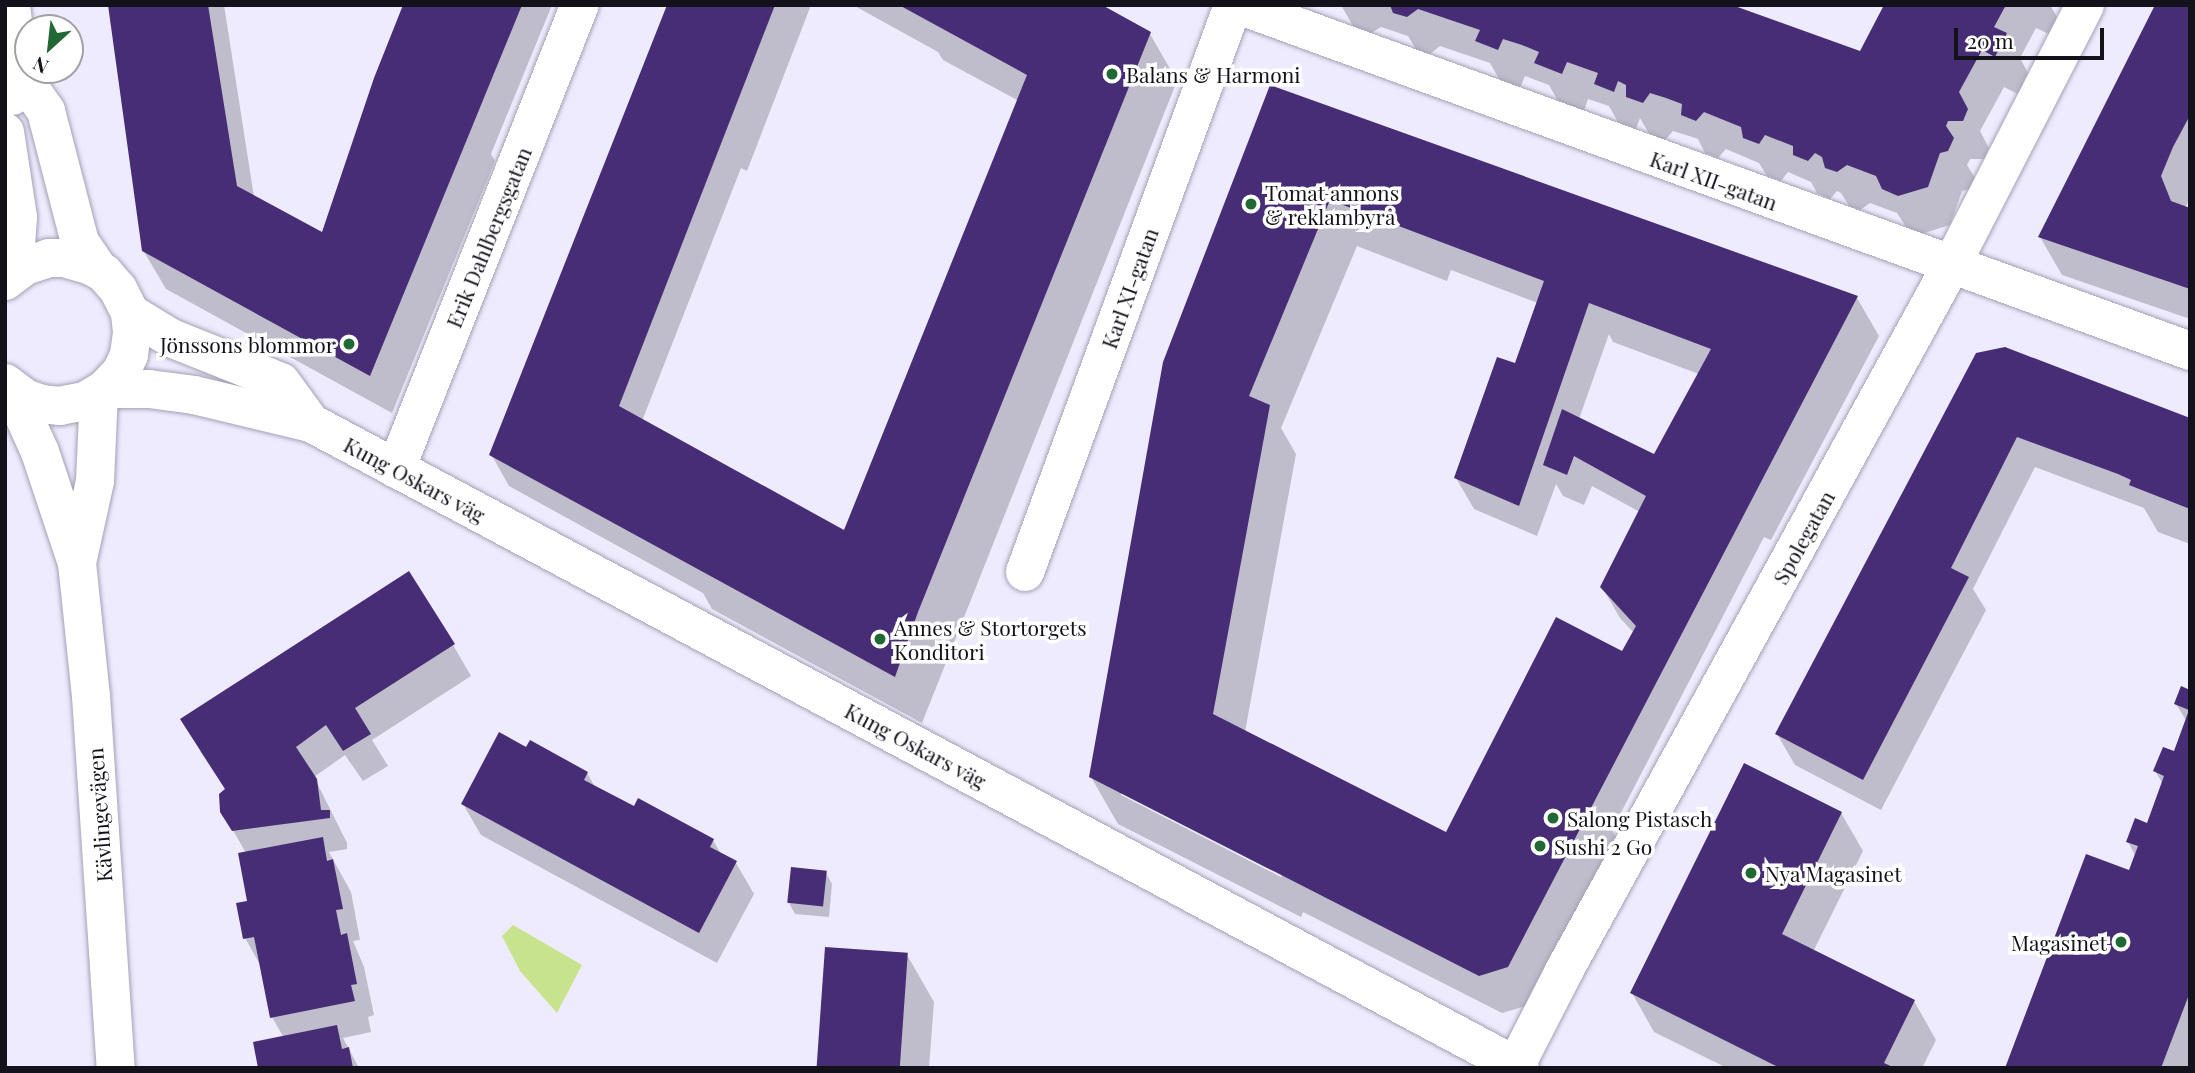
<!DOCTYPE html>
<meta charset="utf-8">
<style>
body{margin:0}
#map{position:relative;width:2195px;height:1073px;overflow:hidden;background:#efebfe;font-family:"Playfair Display",serif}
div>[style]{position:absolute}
.green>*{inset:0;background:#c7e38d}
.shadow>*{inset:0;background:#0003}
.building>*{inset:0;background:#462d75;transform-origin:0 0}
.roads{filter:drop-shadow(0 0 2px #a4a0b5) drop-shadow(0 0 2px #a4a0b5)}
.minor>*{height:38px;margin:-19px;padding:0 19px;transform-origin:19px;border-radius:19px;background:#fff}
.major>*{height:38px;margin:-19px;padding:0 19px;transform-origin:19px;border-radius:19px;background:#fff}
.dots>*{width:19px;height:19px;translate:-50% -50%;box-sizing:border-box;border:4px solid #fff;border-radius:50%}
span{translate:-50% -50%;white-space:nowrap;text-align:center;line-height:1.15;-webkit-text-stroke:7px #fff;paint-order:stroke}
.poi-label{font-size:21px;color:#131119}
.left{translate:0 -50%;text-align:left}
.right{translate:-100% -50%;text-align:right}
.street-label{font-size:21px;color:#131119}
.frame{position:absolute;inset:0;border:7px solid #131119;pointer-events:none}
.north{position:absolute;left:14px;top:14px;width:70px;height:70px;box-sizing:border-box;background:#fff;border:2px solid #a1a0a3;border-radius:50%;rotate:207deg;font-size:19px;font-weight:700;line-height:28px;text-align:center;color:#131119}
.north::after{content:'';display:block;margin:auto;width:24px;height:32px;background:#206834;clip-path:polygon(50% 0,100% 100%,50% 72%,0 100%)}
.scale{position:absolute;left:1954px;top:28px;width:150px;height:32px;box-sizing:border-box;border:4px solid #131119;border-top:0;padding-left:9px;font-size:21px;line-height:24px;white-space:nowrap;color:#131119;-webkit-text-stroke:5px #fff;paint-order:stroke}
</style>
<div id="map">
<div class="green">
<div style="clip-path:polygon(513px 925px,582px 965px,557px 1013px,520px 971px,502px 936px)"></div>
</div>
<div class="shadow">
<div style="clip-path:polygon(109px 5px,224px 5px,254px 197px,322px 235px,404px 5px,552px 5px,491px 154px,495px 161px,392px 413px,166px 289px,143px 250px)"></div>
<div style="clip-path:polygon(668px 5px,811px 5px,747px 171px,741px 168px,642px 421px,845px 532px,1019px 101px,943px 60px,938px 52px,853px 5px,1098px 5px,1150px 34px,1177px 81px,922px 723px,712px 609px,703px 593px,509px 486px,491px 454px)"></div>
<div style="clip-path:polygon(1341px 5px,1727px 5px,1861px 53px,1886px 5px,2050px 5px,2057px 17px,2049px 34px,2036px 28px,2020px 58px,2028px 73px,2018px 94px,2004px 87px,1980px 131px,1989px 148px,1984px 159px,1970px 159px,1967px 165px,1975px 178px,1970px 189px,1962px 191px,1950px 225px,1921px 234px,1906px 227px,1897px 213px,1870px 203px,1860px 210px,1849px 206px,1841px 193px,1837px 191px,1830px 199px,1817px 193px,1811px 182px,1788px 172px,1781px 181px,1767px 176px,1759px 163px,1726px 149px,1718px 158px,1705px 153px,1698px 139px,1689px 136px,1673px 131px,1665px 140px,1650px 135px,1640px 118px,1636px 129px,1618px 122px,1609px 106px,1588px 99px,1584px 111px,1558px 101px,1549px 85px,1525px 76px,1520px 88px,1499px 79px,1490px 63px,1440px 46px,1430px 54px,1417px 51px,1408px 36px,1381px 27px,1371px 33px,1353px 26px)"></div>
<div style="clip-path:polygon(2190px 5px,2190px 198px,2185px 208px,2190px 210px,2190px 319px,2062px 275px,2040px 237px)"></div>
<div style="clip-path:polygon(evenodd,1271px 88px,1857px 298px,1879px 336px,1771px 540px,1764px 537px,1612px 830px,1616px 837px,1529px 1005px,1502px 1013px,1303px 912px,1301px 917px,1118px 824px,1091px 777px,1271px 88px,1357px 246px,1447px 281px,1451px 270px,1538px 303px,1516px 365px,1456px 478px,1474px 509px,1537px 536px,1556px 484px,1563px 496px,1584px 505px,1592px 486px,1640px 512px,1602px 587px,1620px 618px,1634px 633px,1623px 653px,1446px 834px,1245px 732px,1296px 454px,1281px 428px,1357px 246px,1271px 88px,1609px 334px,1613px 342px,1699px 374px,1659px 459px,1579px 419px,1609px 334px,1271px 88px,1121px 791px,1283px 874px,1281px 877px,1121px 795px,1121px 791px)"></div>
<div style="clip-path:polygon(1977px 354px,2190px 420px,2190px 544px,2158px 532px,2144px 508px,2035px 467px,1973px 589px,1986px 610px,1881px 810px,1795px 765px,1777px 734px)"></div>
<div style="clip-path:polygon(453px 645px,471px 676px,372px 740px,388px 766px,363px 781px,345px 755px,314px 777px,347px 843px,347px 849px,329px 852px,351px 892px,360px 940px,353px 941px,364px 967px,374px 1015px,368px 1017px,371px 1032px,343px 1038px,359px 1068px,260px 1068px,284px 1038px,272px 1017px,262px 968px,245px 938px,249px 903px,246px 853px,222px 811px,226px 790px,200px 751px)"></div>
<div style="clip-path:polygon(2190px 691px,2190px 1068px,2007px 1068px,2130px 872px,2136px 857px,2128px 842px,2148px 825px,2163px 784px,2155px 771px,2175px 753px,2187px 722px,2176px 704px)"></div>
<div style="clip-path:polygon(527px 749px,587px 773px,595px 787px,635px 808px,713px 840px,721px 854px,736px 863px,754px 894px,717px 963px,481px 835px,463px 804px)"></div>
<div style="clip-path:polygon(1841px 813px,1863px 851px,1813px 952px,1914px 1001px,1936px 1040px,1922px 1068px,1727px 1068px,1654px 1032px,1632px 993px)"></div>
<div style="clip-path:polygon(826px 873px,832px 884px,829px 917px,795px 914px,789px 903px)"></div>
<div style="clip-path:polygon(907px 955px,934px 1002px,929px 1068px,818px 1068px)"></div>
</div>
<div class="building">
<div style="clip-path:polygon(108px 5px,208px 5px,237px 186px,322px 232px,374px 78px,403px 5px,522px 5px,370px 376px,142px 251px)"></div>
<div style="clip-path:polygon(667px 5px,775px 5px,619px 406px,844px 530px,1027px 75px,899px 5px,1102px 5px,1151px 32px,918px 612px,895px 677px,489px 455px)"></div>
<div style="clip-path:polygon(1390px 5px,1732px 5px,1860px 51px,1884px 5px,2006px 5px,1994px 27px,2007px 33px,1995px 57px,1982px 50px,1959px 92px,1968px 109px,1963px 121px,1948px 121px,1946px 126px,1954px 138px,1948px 151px,1940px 153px,1928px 187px,1898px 196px,1882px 189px,1876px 176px,1847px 165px,1837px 172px,1825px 168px,1822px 157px,1815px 153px,1808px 161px,1793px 155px,1793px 146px,1765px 135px,1759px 144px,1743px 138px,1741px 127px,1704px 112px,1696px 121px,1681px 115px,1682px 104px,1666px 98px,1650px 93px,1643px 103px,1626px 97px,1626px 85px,1618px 81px,1614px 92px,1594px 84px,1598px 73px,1567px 62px,1562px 74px,1534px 63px,1539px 52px,1522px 45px,1503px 39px,1498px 50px,1475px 41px,1480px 30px,1418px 9px,1407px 17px,1393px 13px)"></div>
<div style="clip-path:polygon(2155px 5px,2190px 5px,2190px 120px,2188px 119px,2173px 147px,2161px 176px,2171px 201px,2190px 208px,2190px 289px,2038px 237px)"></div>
<div style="clip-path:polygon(evenodd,1270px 85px,1858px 296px,1508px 967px,1479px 976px,1089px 777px,1163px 362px,1270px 85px,1330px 200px,1544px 281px,1515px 363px,1497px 357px,1454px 478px,1519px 506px,1589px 303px,1711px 349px,1654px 454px,1562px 409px,1543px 465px,1567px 475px,1574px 456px,1646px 496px,1600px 587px,1636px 626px,1622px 651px,1556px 617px,1446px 832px,1213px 714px,1270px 405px,1249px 396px,1330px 200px)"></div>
<div style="clip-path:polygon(2005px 347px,2190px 418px,2190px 509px,2129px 485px,2131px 480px,2118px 474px,2017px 437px,1951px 568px,1969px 577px,1863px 780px,1775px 734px,1976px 353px)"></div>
<div style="clip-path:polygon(409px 571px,455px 644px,355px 708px,371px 734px,343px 751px,326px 725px,296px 747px,317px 779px,321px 810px,330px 810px,330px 818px,232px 831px,220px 812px,219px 794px,225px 789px,180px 719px)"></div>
<div style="clip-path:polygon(2181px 686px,2190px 690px,2190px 992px,2161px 1068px,2005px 1068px,2086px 854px,2129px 870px,2138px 846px,2126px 842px,2135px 818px,2147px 823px,2164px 776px,2153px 771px,2163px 747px,2174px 751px,2189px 710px,2174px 704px)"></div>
<div style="clip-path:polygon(499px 732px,526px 747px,530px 740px,588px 772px,584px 780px,634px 806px,638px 798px,714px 839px,710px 847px,737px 861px,699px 933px,461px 804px)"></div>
<div style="clip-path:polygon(1744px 763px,1842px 812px,1782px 934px,1915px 1000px,1884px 1063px,1895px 1068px,1780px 1068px,1630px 993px)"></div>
<div style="clip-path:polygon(323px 837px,327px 861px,333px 859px,343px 909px,336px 910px,341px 935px,347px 933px,357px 984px,351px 985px,355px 1001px,270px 1018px,254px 937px,243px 939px,236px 903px,247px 901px,238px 853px)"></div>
<div style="left:791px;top:867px;width:36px;height:36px;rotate:6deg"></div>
<div style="left:825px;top:947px;width:83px;height:121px;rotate:4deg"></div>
<div style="clip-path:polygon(337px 1025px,342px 1049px,349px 1047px,353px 1068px,258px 1068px,253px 1042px)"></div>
</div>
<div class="roads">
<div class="minor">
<div style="left:11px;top:5px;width:68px;rotate:83.3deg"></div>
<div style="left:19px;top:73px;width:24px;rotate:107deg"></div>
<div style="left:1238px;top:5px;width:1013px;rotate:19.97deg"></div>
<div style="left:19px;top:73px;width:47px;rotate:54.6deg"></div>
<div style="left:46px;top:111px;width:135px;rotate:75.5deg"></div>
<div style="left:80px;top:242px;width:32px;rotate:56deg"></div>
<div style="left:5px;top:132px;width:86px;rotate:81.3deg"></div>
<div style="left:18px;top:217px;width:56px;rotate:94.1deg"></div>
<div style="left:396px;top:469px;width:499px;rotate:-68.4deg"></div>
<div style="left:1025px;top:572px;width:604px;rotate:-69.85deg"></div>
<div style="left:1516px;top:1065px;width:106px;rotate:-62.9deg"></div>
<div style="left:1564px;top:971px;width:804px;rotate:-61.24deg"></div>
<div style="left:1951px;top:266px;width:293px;rotate:-62.8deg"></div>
</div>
<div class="major">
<div style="left:5px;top:281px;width:25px;rotate:-37deg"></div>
<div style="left:25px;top:266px;width:25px;rotate:-18deg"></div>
<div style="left:49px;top:258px;width:15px"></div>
<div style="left:64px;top:258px;width:26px;rotate:16deg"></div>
<div style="left:89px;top:265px;width:17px;rotate:28deg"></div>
<div style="left:104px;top:273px;width:21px;rotate:49deg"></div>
<div style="left:118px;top:289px;width:27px;rotate:63deg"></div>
<div style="left:130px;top:313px;width:20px;rotate:84deg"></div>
<div style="left:132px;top:333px;width:22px;rotate:98deg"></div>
<div style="left:129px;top:355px;width:19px;rotate:115deg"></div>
<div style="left:121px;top:372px;width:23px;rotate:133deg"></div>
<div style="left:105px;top:389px;width:23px;rotate:149deg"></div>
<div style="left:85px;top:401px;width:25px;rotate:169deg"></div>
<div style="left:60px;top:406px;width:18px;rotate:-174deg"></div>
<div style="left:42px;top:404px;width:18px;rotate:-161deg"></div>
<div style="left:25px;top:398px;width:25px;rotate:-143deg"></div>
<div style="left:130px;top:313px;width:48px;rotate:31.4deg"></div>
<div style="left:171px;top:338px;width:118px;rotate:21.8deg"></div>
<div style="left:281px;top:382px;width:51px;rotate:53.8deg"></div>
<div style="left:105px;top:389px;width:44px"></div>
<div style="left:149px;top:389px;width:45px;rotate:7.6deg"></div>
<div style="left:194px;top:395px;width:120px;rotate:13.5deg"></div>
<div style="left:311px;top:423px;width:1370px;rotate:28.08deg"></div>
<div style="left:12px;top:390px;width:68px;rotate:65.7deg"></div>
<div style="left:40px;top:452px;width:117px;rotate:71.6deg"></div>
<div style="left:77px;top:563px;width:134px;rotate:84deg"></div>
<div style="left:91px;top:696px;width:373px;rotate:86.2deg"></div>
<div style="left:77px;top:563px;width:84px;rotate:-77.6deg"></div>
<div style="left:95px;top:481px;width:87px;rotate:-87.4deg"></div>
</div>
</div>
<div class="dots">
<div style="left:1112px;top:74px;background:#206834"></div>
<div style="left:1251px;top:204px;background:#206834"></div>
<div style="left:349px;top:344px;background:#206834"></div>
<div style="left:880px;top:639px;background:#206834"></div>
<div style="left:1553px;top:818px;background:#206834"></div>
<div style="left:1540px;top:846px;background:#206834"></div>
<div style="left:1751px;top:873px;background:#206834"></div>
<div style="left:2121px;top:942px;background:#206834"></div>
</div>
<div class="poi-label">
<span class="left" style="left:1126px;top:74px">Balans &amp; Harmoni</span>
<span class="left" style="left:1265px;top:204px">Tomat annons<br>&amp; reklambyrå</span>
<span class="right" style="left:335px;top:344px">Jönssons blommor</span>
<span class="left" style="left:894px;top:639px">Annes &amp; Stortorgets<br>Konditori</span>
<span class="left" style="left:1567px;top:818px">Salong Pistasch</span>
<span class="left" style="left:1554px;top:846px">Sushi 2 Go</span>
<span class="left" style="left:1765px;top:873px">Nya Magasinet</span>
<span class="right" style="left:2107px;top:942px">Magasinet</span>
</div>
<div class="street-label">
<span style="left:1714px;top:180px;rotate:20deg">Karl XII-gatan</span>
<span style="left:488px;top:237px;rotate:-68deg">Erik Dahlbergsgatan</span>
<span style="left:1129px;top:288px;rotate:-70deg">Karl XI-gatan</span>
<span style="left:415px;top:479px;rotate:28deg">Kung Oskars väg</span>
<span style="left:1803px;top:537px;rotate:-61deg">Spolegatan</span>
<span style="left:916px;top:745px;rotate:28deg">Kung Oskars väg</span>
<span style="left:99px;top:815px;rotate:-94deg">Kävlingevägen</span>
</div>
<div class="frame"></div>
<div class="north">N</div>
<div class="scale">20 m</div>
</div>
